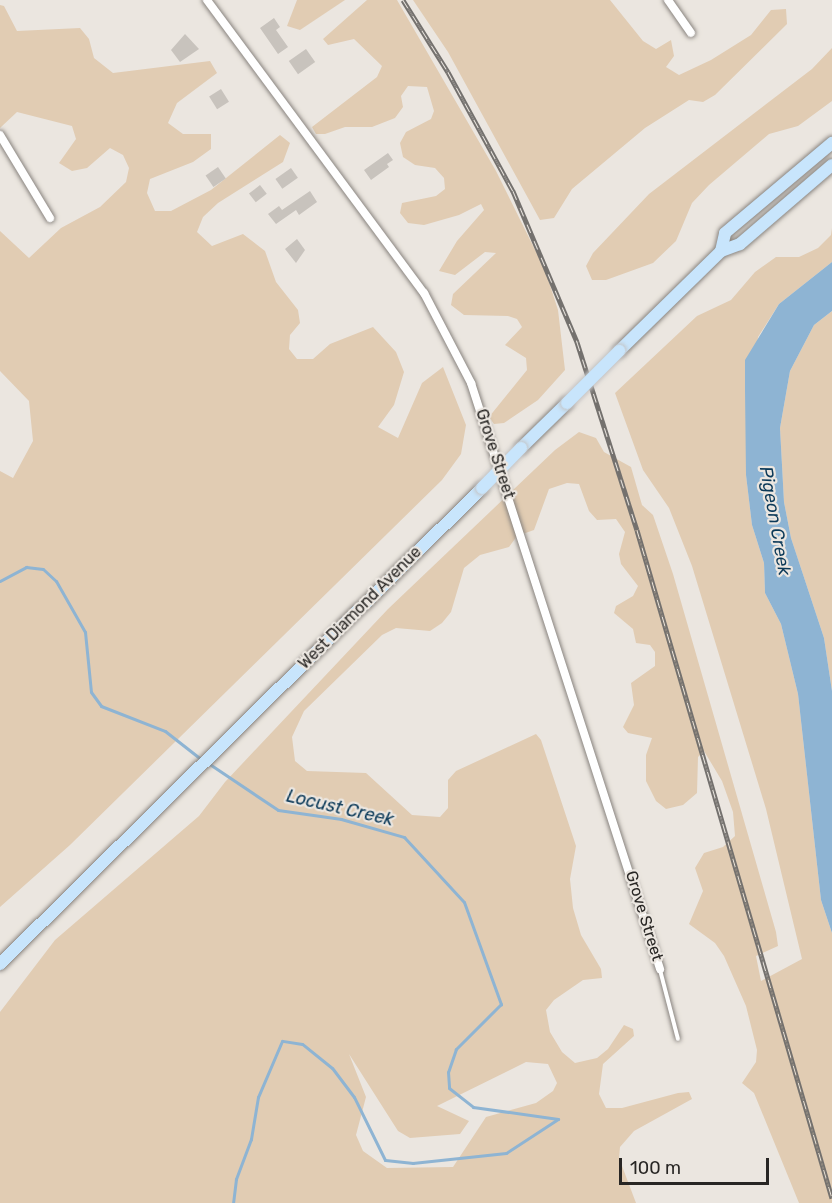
<!DOCTYPE html>
<style>
body{margin:0}
#map{position:relative;width:832px;height:1203px;overflow:hidden;background:#ebe6e0;font-family:Rubik,sans-serif}
div>[style]{position:absolute}
.green>*{inset:0;background:#e1ccb3}
.water>*{inset:0;background:#8eb4d3}
.stream>*{height:3px;margin:-1.5px;padding:0 1.5px;transform-origin:1.5px;border-radius:1.5px;background:#8eb4d3}
.building>*{inset:0;background:#c8c3bd;transform-origin:0 0}
.roads{filter:drop-shadow(0 0 2px #89847f) drop-shadow(0 0 2px #89847f)}
.lane>*{height:4px;margin:-2px;padding:0 2px;transform-origin:2px;border-radius:2px;background:#fff}
.street>*{height:8px;margin:-4px;padding:0 4px;transform-origin:4px;border-radius:4px;background:#fff}
.primary>*{height:12px;margin:-6px;padding:0 6px;transform-origin:6px;border-radius:6px;background:#c8e5fc}
.rail>*{height:5px;margin-top:-2.5px;transform-origin:0;background:repeating-linear-gradient(90deg,#ebe6e0 0 9px,#74716e 0 18px);box-sizing:border-box;border-block:2px solid #74716e}
.bridges{filter:drop-shadow(0 0 2px #c3c2c2) drop-shadow(0 0 2px #c3c2c2)}
.primary-bridge>*{height:12px;margin:-6px;padding:0 6px;transform-origin:6px;border-radius:6px;background:#c8e5fc}
span{translate:-50% -50%;white-space:nowrap;text-align:center;line-height:1.15;-webkit-text-stroke:4.5px #ebe6e0;paint-order:stroke}
.street-label{font-size:16px;color:#282624}
.water-label{font-size:18px;color:#0b3958;font-style:italic}
.scale{position:absolute;left:619px;top:1158px;width:150px;height:27px;box-sizing:border-box;border:3px solid #282624;border-top:0;padding-left:8px;font-size:18px;line-height:21px;white-space:nowrap;color:#282624;-webkit-text-stroke:4px #ebe6e0;paint-order:stroke}
</style>
<div id="map">
<div class="green">
<div style="clip-path:polygon(297px 0,345px 0,300px 30px,287px 26px)"></div>
<div style="clip-path:polygon(367px 0,397px 0,496px 171px,545px 270px,558px 310px,565px 370px,538px 400px,504px 423px,494px 424px,489px 417px,527px 370px,526px 358px,505px 345px,522px 327px,517px 319px,508px 316px,464px 315px,451px 305px,453px 294px,496px 253px,485px 252px,455px 275px,439px 271px,457px 241px,484px 210px,481px 204px,459px 215px,424px 225px,408px 223px,400px 213px,402px 203px,436px 196px,445px 189px,444px 178px,435px 168px,415px 165px,403px 157px,400px 143px,406px 132px,431px 119px,434px 111px,427px 87px,408px 86px,401px 96px,403px 107px,395px 118px,372px 127px,345px 127px,325px 134px,316px 134px,312px 127px,377px 77px,382px 66px,354px 39px,328px 45px,323px 39px)"></div>
<div style="clip-path:polygon(413px 0,610px 0,643px 41px,656px 49px,671px 40px,674px 56px,666px 67px,679px 75px,711px 60px,751px 35px,771px 10px,786px 9px,787px 24px,715px 95px,703px 102px,689px 100px,645px 128px,572px 189px,554px 218px,540px 220px,448px 52px)"></div>
<div style="clip-path:polygon(0 5px,4px 6px,17px 31px,80px 28px,89px 39px,94px 58px,113px 73px,210px 61px,217px 73px,177px 103px,168px 123px,183px 134px,211px 134px,211px 149px,193px 162px,150px 179px,147px 193px,155px 211px,171px 211px,211px 190px,280px 135px,290px 143px,283px 162px,218px 203px,203px 217px,197px 232px,212px 246px,243px 234px,265px 251px,276px 282px,298px 310px,300px 323px,290px 335px,289px 349px,297px 359px,313px 359px,330px 344px,373px 327px,396px 352px,404px 372px,394px 405px,378px 427px,398px 438px,422px 383px,443px 367px,466px 425px,461px 454px,442px 480px,70px 845px,0 907px,0 471px,13px 478px,33px 441px,29px 401px,0 371px,0 231px,29px 258px,61px 228px,100px 207px,126px 182px,129px 168px,123px 155px,110px 148px,87px 168px,72px 171px,59px 163px,76px 139px,72px 126px,17px 112px,0 128px)"></div>
<div style="clip-path:polygon(832px 48px,832px 101px,798px 126px,769px 134px,709px 185px,692px 203px,676px 241px,653px 263px,606px 280px,592px 280px,586px 266px,593px 253px,649px 194px,812px 69px)"></div>
<div style="clip-path:polygon(evenodd,832px 228px,832px 262px,779px 304px,758px 337px,746px 475px,752px 525px,764px 563px,765px 593px,781px 624px,798px 694px,821px 900px,832px 933px,832px 1203px,799px 1203px,754px 1093px,742px 1083px,756px 1062px,757px 1050px,746px 1006px,724px 956px,715px 943px,689px 924px,703px 891px,695px 868px,704px 853px,723px 847px,735px 836px,733px 812px,722px 781px,704px 751px,698px 757px,697px 793px,683px 805px,666px 809px,656px 801px,646px 781px,646px 755px,652px 738px,628px 733px,623px 727px,634px 705px,631px 683px,655px 666px,655px 652px,650px 645px,636px 643px,633px 629px,614px 613px,616px 606px,633px 596px,638px 586px,621px 564px,619px 554px,625px 532px,616px 519px,597px 520px,589px 511px,579px 484px,567px 483px,549px 489px,534px 530px,517px 536px,509px 547px,480px 555px,464px 568px,451px 612px,442px 623px,430px 631px,396px 628px,382px 635px,304px 711px,292px 737px,295px 761px,307px 771px,366px 773px,412px 815px,440px 817px,448px 808px,448px 780px,456px 771px,536px 734px,541px 740px,576px 846px,570px 879px,573px 908px,581px 935px,601px 969px,602px 978px,583px 980px,554px 1000px,546px 1010px,550px 1032px,562px 1052px,575px 1063px,597px 1058px,608px 1049px,624px 1025px,633px 1029px,634px 1036px,603px 1064px,599px 1094px,606px 1108px,622px 1108px,678px 1093px,689px 1092px,692px 1099px,634px 1131px,620px 1147px,619px 1158px,636px 1203px,0 1203px,0 1012px,55px 940px,199px 816px,225px 782px,388px 609px,555px 450px,579px 432px,596px 438px,604px 452px,631px 467px,642px 505px,653px 515px,673px 574px,776px 932px,778px 946px,756px 956px,761px 981px,802px 959px,766px 809px,692px 566px,669px 508px,643px 470px,615px 393px,697px 316px,731px 300px,755px 272px,776px 257px,799px 257px,818px 248px,831px 235px,832px 228px,349px 1054px,398px 1131px,410px 1138px,460px 1134px,469px 1121px,437px 1106px,526px 1062px,548px 1064px,557px 1083px,553px 1091px,536px 1103px,486px 1117px,453px 1167px,387px 1168px,363px 1151px,356px 1135px,366px 1097px,349px 1054px)"></div>
<div style="clip-path:polygon(832px 311px,832px 691px,824px 638px,791px 538px,784px 502px,780px 428px,790px 371px,814px 325px)"></div>
</div>
<div class="water">
<div style="clip-path:polygon(832px 262px,832px 311px,814px 325px,790px 371px,780px 428px,784px 502px,791px 538px,824px 638px,832px 691px,832px 933px,821px 900px,798px 694px,781px 624px,765px 593px,764px 563px,752px 525px,746px 475px,745px 390px,745px 360px,779px 304px)"></div>
</div>
<div class="stream">
<div style="left:0;top:581px;width:30px;rotate:-28deg"></div>
<div style="left:26px;top:567px;width:17px;rotate:7deg"></div>
<div style="left:43px;top:569px;width:18px;rotate:43deg"></div>
<div style="left:56px;top:581px;width:59px;rotate:60.4deg"></div>
<div style="left:85px;top:632px;width:60px;rotate:84.3deg"></div>
<div style="left:91px;top:692px;width:17px;rotate:54deg"></div>
<div style="left:101px;top:706px;width:69px;rotate:21.3deg"></div>
<div style="left:165px;top:731px;width:47px;rotate:38.1deg"></div>
<div style="left:208px;top:763px;width:84px;rotate:33.9deg"></div>
<div style="left:278px;top:810px;width:64px;rotate:8.1deg"></div>
<div style="left:341px;top:819px;width:66px;rotate:15.9deg"></div>
<div style="left:404px;top:837px;width:88px;rotate:47.3deg"></div>
<div style="left:464px;top:902px;width:109px;rotate:70.1deg"></div>
<div style="left:501px;top:1004px;width:64px;rotate:135deg"></div>
<div style="left:456px;top:1049px;width:24px;rotate:109deg"></div>
<div style="left:448px;top:1072px;width:16px;rotate:86deg"></div>
<div style="left:449px;top:1088px;width:31px;rotate:38deg"></div>
<div style="left:473px;top:1107px;width:86px;rotate:8deg"></div>
<div style="left:558px;top:1119px;width:62px;rotate:146.8deg"></div>
<div style="left:506px;top:1153px;width:94px;rotate:173.9deg"></div>
<div style="left:413px;top:1163px;width:28px;rotate:-174deg"></div>
<div style="left:385px;top:1160px;width:70px;rotate:-116.2deg"></div>
<div style="left:354px;top:1097px;width:36px;rotate:-127deg"></div>
<div style="left:332px;top:1068px;width:38px;rotate:-141deg"></div>
<div style="left:302px;top:1044px;width:20px;rotate:-171deg"></div>
<div style="left:282px;top:1041px;width:61px;rotate:113.2deg"></div>
<div style="left:258px;top:1097px;width:43px;rotate:99.5deg"></div>
<div style="left:251px;top:1139px;width:43px;rotate:110.6deg"></div>
<div style="left:236px;top:1179px;width:24px;rotate:97deg"></div>
</div>
<div class="building">
<div style="clip-path:polygon(274px 18px,280px 27px,276px 30px,288px 47px,278px 54px,260px 28px)"></div>
<div style="clip-path:polygon(185px 34px,199px 49px,180px 62px,171px 50px)"></div>
<div style="left:306px;top:49px;width:16px;height:21px;rotate:55deg"></div>
<div style="left:221px;top:89px;width:15px;height:14px;rotate:58deg"></div>
<div style="clip-path:polygon(388px 153px,393px 160px,387px 164px,389px 167px,371px 180px,364px 170px)"></div>
<div style="left:218px;top:167px;width:14px;height:15px;rotate:56deg"></div>
<div style="left:291px;top:168px;width:12px;height:19px;rotate:55deg"></div>
<div style="left:260px;top:185px;width:11px;height:14px;rotate:52deg"></div>
<div style="clip-path:polygon(310px 191px,317px 202px,299px 215px,296px 210px,276px 224px,268px 214px,279px 206px,282px 210px)"></div>
<div style="clip-path:polygon(297px 239px,305px 250px,296px 263px,285px 249px)"></div>
</div>
<div class="roads">
<div class="lane">
<div style="left:660px;top:970px;width:71px;rotate:75.4deg"></div>
</div>
<div class="street">
<div style="left:207px;top:0;width:365px;rotate:53.5deg"></div>
<div style="left:424px;top:293px;width:102px;rotate:62.4deg"></div>
<div style="left:471px;top:383px;width:616px;rotate:72.12deg"></div>
<div style="left:668px;top:0;width:40px;rotate:55.1deg"></div>
<div style="left:0;top:135px;width:97px;rotate:58.9deg"></div>
</div>
<div class="primary">
<div style="left:721px;top:251px;width:18px;rotate:-77deg"></div>
<div style="left:725px;top:233px;width:140px;rotate:-40.1deg"></div>
<div style="left:619px;top:351px;width:143px;rotate:-44.4deg"></div>
<div style="left:721px;top:251px;width:20px;rotate:-20deg"></div>
<div style="left:740px;top:244px;width:121px;rotate:-40.7deg"></div>
<div style="left:521px;top:448px;width:64px;rotate:-44.4deg"></div>
<div style="left:0;top:964px;width:677px;rotate:-44.64deg"></div>
</div>
</div>
<div class="rail">
<div style="left:403px;top:0;width:85px;rotate:58deg"></div>
<div style="left:448px;top:72px;width:136px;rotate:61.4deg"></div>
<div style="left:513px;top:191px;width:164px;rotate:67deg"></div>
<div style="left:577px;top:342px;width:197px;rotate:72.3deg"></div>
<div style="left:637px;top:530px;width:696px;rotate:73.73deg"></div>
</div>
<div class="bridges">
<div class="primary-bridge">
<div style="left:567px;top:403px;width:74px;rotate:-45deg"></div>
<div style="left:482px;top:488px;width:56px;rotate:-45.7deg"></div>
</div>
</div>
<div class="street-label">
<span style="left:495px;top:454px;rotate:72deg">Grove Street</span>
<span style="left:360px;top:608px;rotate:-45deg">West Diamond Avenue</span>
<span style="left:644px;top:916px;rotate:73deg">Grove Street</span>
</div>
<div class="water-label">
<span style="left:775px;top:521px;rotate:80deg">Pigeon Creek</span>
<span style="left:340px;top:808px;rotate:13deg">Locust Creek</span>
</div>
<div class="scale">100 m</div>
</div>
